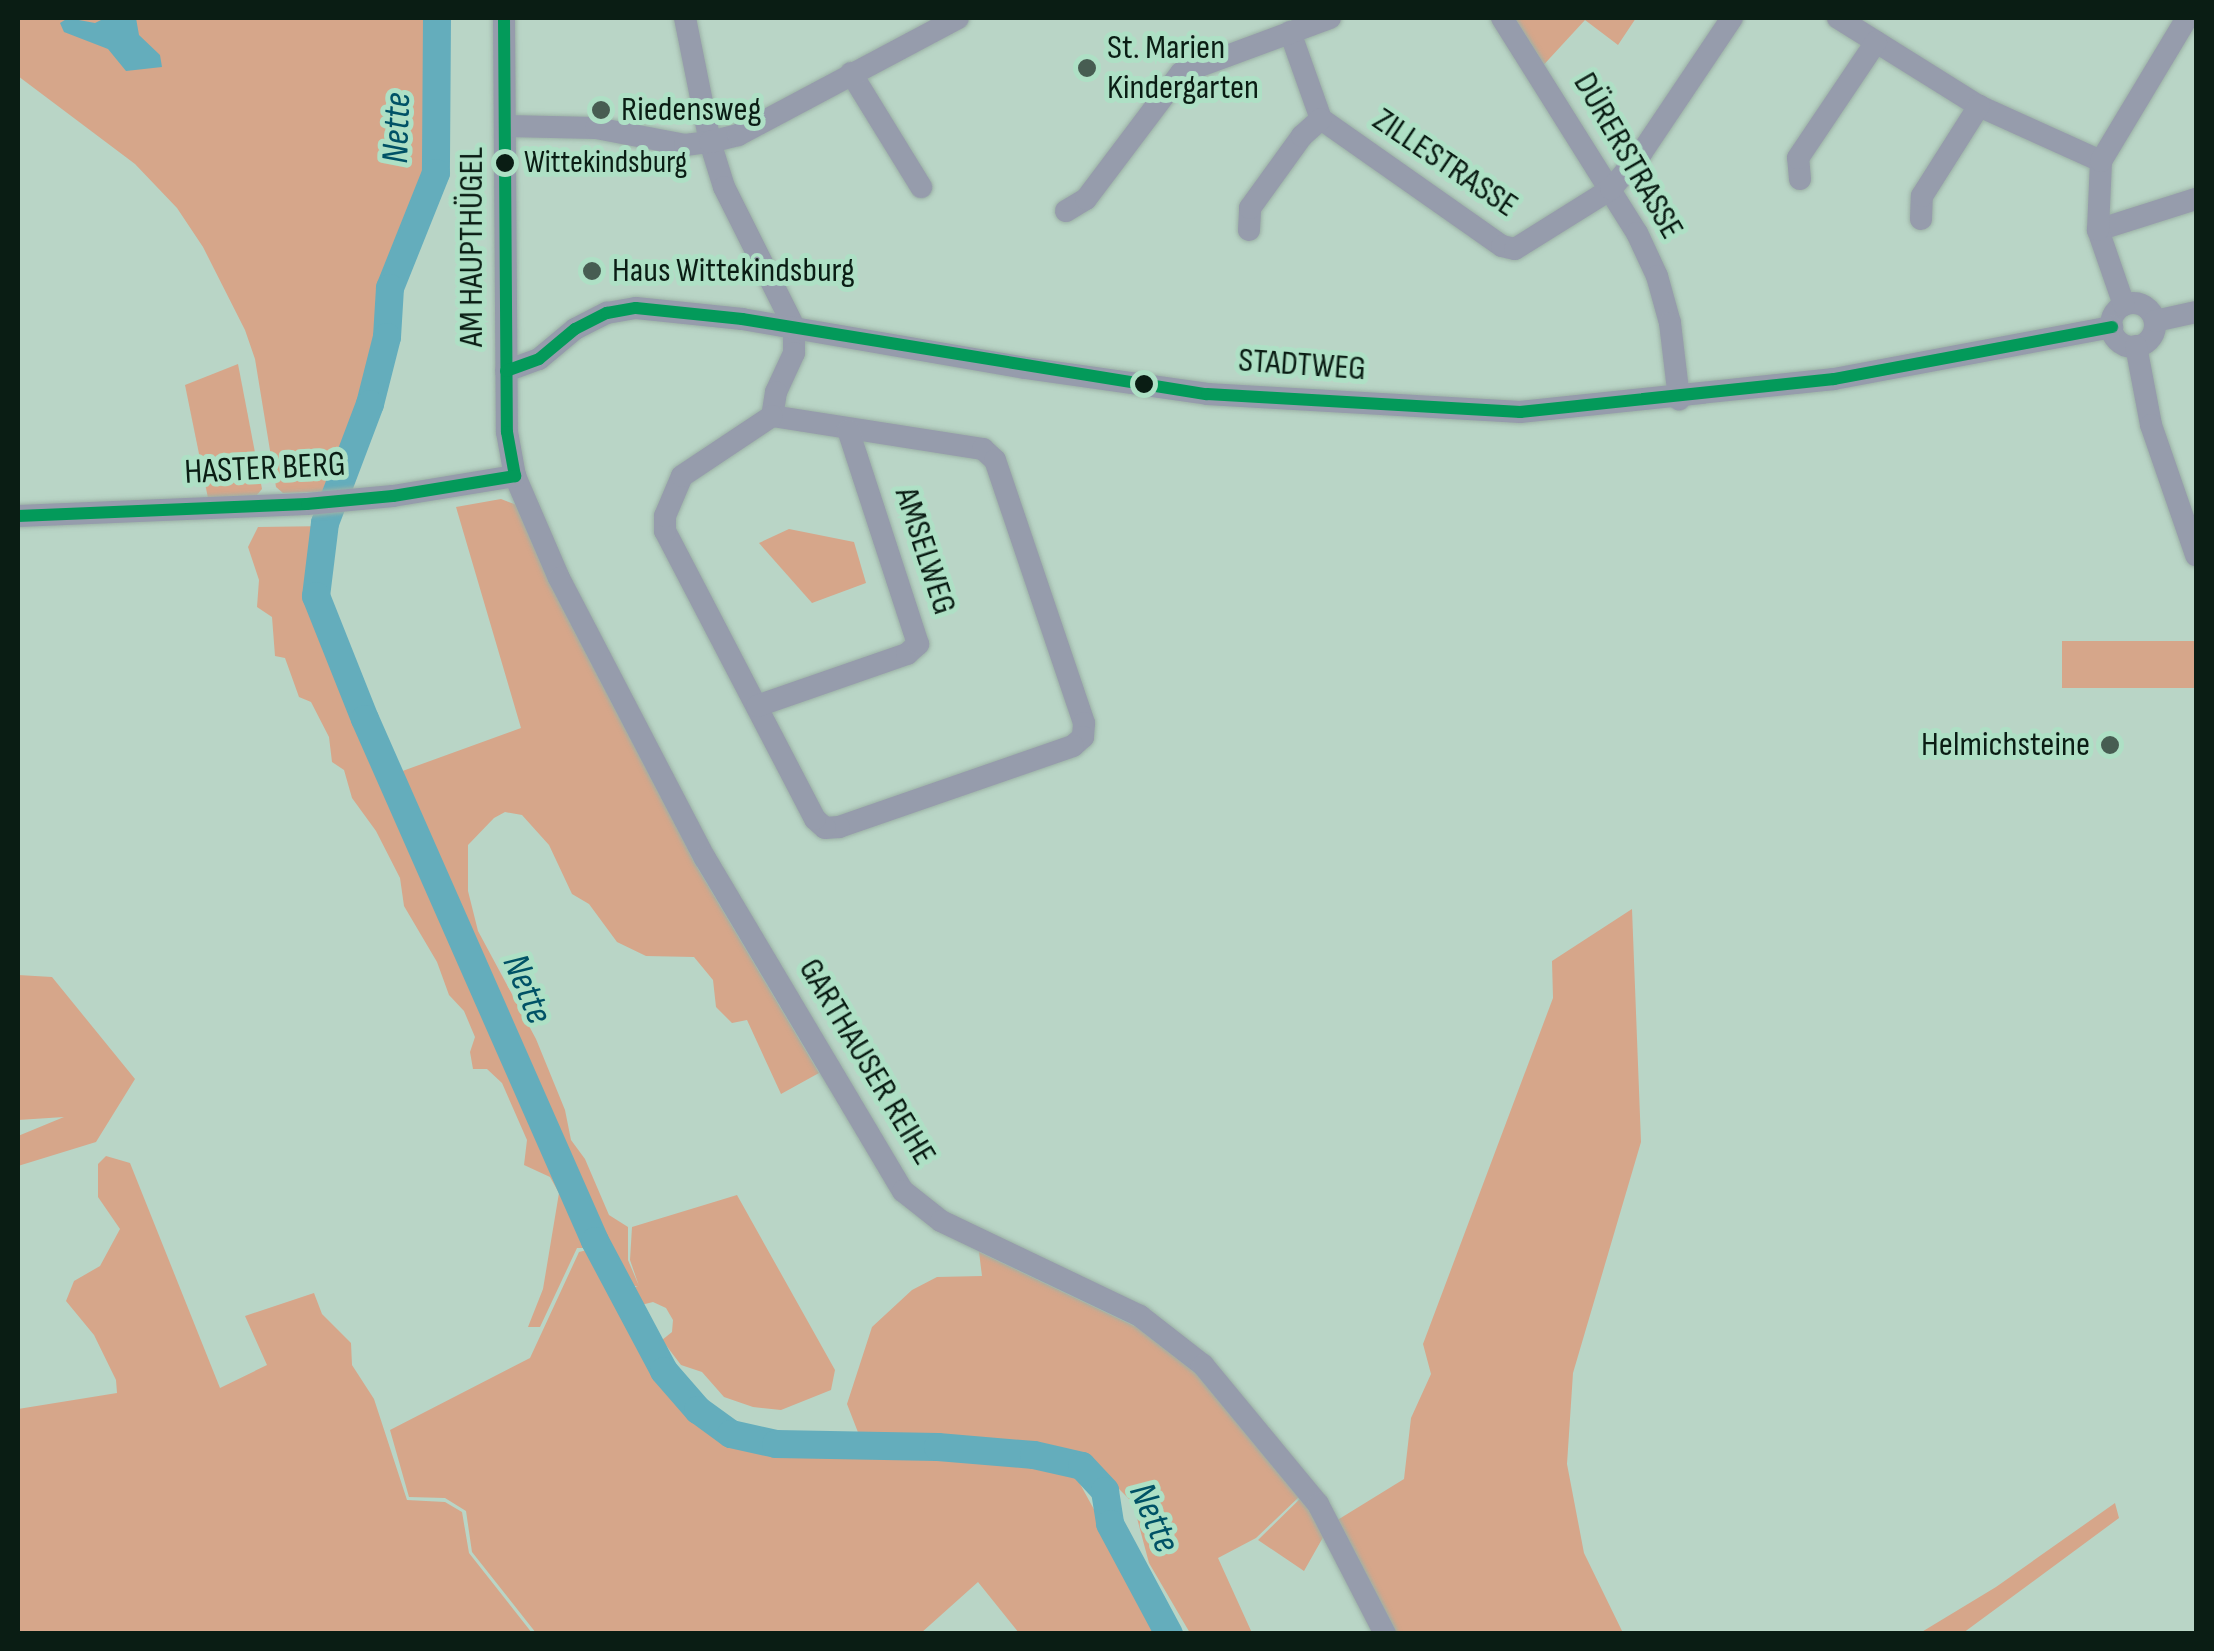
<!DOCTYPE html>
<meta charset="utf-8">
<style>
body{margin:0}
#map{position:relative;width:2214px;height:1651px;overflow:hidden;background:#b9d5c6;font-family:"Sofia Sans Condensed",sans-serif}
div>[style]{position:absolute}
.green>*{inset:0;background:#d6a68a;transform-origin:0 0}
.water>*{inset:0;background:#64adbc}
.river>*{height:28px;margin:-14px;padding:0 14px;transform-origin:14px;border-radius:14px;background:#64adbc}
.roads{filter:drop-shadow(0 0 2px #9cb1a6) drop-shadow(0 0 2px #9cb1a6)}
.minor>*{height:22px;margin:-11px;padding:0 11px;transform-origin:11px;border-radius:11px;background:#969cac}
.minor>.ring{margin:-11px;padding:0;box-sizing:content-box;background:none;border:22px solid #969cac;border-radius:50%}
.bus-1>*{height:12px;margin:-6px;padding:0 6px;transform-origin:6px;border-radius:6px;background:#039a5a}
.dots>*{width:28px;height:28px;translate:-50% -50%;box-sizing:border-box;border:5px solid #aee0c5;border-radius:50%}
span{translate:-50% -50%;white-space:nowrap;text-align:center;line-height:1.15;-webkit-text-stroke:10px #aee0c5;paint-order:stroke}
.bus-label{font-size:32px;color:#0a1d14}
.left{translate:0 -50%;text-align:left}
.poi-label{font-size:35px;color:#0a1d14}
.right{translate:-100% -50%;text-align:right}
.street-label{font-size:35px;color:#0a1d14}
.water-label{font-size:38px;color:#005266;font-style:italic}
.frame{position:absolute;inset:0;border:20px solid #0a1d14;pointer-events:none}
</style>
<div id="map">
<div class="green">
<div style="clip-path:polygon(18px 18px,441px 18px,443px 179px,398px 290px,396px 324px,379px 391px,343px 491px,283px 493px,276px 487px,255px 359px,245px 330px,203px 247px,177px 208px,135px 164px,18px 76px)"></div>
<div style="clip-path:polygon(1504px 18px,1636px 18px,1618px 45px,1585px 20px,1538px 71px)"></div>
<div style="clip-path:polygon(238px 364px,262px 489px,256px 496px,208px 498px,185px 385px)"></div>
<div style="clip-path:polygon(501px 499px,517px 505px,694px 862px,819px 1073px,781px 1094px,747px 1020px,732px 1023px,716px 1007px,713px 980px,694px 957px,646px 956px,617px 942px,589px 904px,572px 894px,549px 845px,522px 815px,505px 812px,494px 818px,468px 845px,468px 891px,478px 931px,536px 1039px,565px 1110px,571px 1140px,585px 1159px,609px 1215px,628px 1227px,628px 1260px,639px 1286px,630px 1260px,632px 1227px,737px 1195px,835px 1370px,831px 1390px,781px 1410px,753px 1407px,724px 1397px,702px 1372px,681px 1365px,662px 1340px,672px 1332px,673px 1320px,666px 1308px,653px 1302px,641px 1305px,632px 1288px,638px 1286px,628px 1286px,587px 1248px,577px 1248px,540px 1327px,528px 1327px,543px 1289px,559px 1193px,550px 1177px,524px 1165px,527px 1140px,502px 1083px,487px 1069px,473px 1069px,470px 1052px,475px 1037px,464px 1011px,449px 995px,437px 962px,404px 906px,400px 878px,376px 831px,352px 798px,344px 770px,332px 762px,329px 737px,311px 702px,299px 697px,285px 658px,275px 656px,272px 617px,257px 607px,259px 580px,248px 547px,258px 527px,330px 526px,322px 596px,397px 773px,521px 728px,456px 507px)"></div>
<div style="clip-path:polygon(789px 529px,854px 542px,866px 583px,812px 603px,759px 543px)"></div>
<div style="left:2196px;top:641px;width:47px;height:134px;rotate:90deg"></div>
<div style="clip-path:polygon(1632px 909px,1641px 1142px,1573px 1373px,1567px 1464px,1584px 1553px,1623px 1633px,1385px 1633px,1330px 1525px,1304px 1571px,1258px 1540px,1308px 1491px,1331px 1524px,1404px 1479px,1411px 1418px,1431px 1374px,1423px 1344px,1553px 998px,1552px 961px)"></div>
<div style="clip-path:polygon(18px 975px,52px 977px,135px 1079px,96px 1142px,18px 1166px,18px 1136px,64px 1117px,18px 1120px)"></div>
<div style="clip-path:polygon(106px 1156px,130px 1163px,220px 1388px,267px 1365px,245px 1316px,314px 1293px,322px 1314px,351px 1343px,352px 1365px,374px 1399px,407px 1500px,445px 1502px,462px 1512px,469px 1553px,532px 1633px,18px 1633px,18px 1409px,117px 1393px,116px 1380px,94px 1335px,66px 1301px,74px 1281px,100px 1266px,120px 1229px,98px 1197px,98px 1164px)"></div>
<div style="clip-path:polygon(587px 1250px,641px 1351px,680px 1401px,714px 1429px,755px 1446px,1060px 1465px,1074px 1473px,1162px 1633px,1019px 1633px,978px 1582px,921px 1633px,536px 1633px,472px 1552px,466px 1511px,445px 1498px,409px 1497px,390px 1430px,530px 1358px,579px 1252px)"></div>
<div style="clip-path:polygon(979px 1252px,1153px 1335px,1196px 1373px,1300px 1496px,1256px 1538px,1218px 1558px,1252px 1633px,1190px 1633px,1149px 1563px,1133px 1503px,1086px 1456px,937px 1440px,861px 1440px,847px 1404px,872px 1327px,912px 1290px,937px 1277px,982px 1276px)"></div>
<div style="clip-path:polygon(2115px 1503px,2119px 1518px,1963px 1633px,1920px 1633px,1996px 1587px)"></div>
</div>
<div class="water">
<div style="clip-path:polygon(68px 18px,95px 23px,105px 18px,136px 18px,139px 35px,160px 55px,162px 67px,126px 71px,108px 49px,64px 32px,60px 23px)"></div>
</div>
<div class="river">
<div style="left:437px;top:18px;width:155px;rotate:90.4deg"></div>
<div style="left:436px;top:173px;width:124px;rotate:111.8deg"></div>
<div style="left:390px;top:288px;width:49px;rotate:93.5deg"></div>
<div style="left:387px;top:337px;width:69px;rotate:104.2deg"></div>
<div style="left:370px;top:404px;width:127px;rotate:110.7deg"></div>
<div style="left:325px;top:523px;width:74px;rotate:97deg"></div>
<div style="left:316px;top:596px;width:132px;rotate:68.3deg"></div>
<div style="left:365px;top:719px;width:570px;rotate:66.22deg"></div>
<div style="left:595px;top:1241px;width:147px;rotate:62deg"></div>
<div style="left:664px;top:1371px;width:52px;rotate:48.9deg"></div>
<div style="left:698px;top:1410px;width:41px;rotate:36deg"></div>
<div style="left:731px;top:1434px;width:46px;rotate:12.5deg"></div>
<div style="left:776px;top:1444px;width:162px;rotate:1.1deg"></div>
<div style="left:938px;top:1447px;width:96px;rotate:4.8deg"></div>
<div style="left:1034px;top:1455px;width:49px;rotate:12.9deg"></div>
<div style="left:1082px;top:1466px;width:34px;rotate:47deg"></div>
<div style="left:1105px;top:1491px;width:33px;rotate:81deg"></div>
<div style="left:1110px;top:1524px;width:125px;rotate:61.8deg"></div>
</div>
<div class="roads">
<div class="minor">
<div style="left:504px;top:18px;width:414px;rotate:89.6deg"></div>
<div style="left:507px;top:432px;width:45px;rotate:79.7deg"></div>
<div style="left:515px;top:476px;width:111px;rotate:66.7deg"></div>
<div style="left:559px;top:578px;width:316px;rotate:62.5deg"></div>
<div style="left:705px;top:858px;width:387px;rotate:59.3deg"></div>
<div style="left:903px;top:1191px;width:48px;rotate:38.3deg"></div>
<div style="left:941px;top:1221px;width:221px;rotate:25.5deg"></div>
<div style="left:1140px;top:1316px;width:80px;rotate:37.9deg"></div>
<div style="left:1203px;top:1365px;width:180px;rotate:50.4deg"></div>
<div style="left:1318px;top:1504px;width:146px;rotate:62.7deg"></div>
<div style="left:685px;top:18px;width:126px;rotate:78.6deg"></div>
<div style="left:710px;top:142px;width:47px;rotate:72.7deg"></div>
<div style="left:724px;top:187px;width:157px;rotate:63.4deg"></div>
<div style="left:794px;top:327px;width:26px;rotate:90deg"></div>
<div style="left:794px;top:353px;width:43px;rotate:114.8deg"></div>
<div style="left:776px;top:392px;width:24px;rotate:99deg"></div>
<div style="left:772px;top:416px;width:214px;rotate:8.9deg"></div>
<div style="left:983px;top:449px;width:16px;rotate:43deg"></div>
<div style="left:995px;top:460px;width:278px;rotate:71.3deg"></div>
<div style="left:1084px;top:723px;width:14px;rotate:94deg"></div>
<div style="left:1083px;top:737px;width:13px;rotate:138deg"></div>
<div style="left:1073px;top:746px;width:248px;rotate:160.9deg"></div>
<div style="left:839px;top:827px;width:14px;rotate:176deg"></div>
<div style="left:825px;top:828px;width:13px;rotate:-138deg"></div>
<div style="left:815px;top:819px;width:325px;rotate:-117.5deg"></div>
<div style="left:665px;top:531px;width:15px;rotate:-90deg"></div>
<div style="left:665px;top:516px;width:43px;rotate:-67deg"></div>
<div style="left:682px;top:476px;width:108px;rotate:-33.7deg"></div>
<div style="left:1502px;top:18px;width:254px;rotate:57.9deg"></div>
<div style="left:1637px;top:233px;width:47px;rotate:65.1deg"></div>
<div style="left:1657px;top:276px;width:49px;rotate:74.5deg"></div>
<div style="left:1670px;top:323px;width:77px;rotate:83.2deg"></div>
<div style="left:1838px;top:18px;width:166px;rotate:32deg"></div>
<div style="left:1979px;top:106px;width:134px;rotate:24.3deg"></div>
<div style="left:1290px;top:32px;width:92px;rotate:70.4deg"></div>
<div style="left:1321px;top:119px;width:221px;rotate:35.1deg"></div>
<div style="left:1502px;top:246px;width:13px;rotate:13deg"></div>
<div style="left:1515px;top:249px;width:113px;rotate:-32deg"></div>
<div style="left:1611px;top:189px;width:48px;rotate:-50deg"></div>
<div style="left:1642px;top:152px;width:161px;rotate:-56.1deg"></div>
<div style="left:851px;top:73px;width:134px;rotate:58.4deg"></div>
<div style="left:507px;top:126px;width:89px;rotate:1.3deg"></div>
<div style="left:596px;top:128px;width:91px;rotate:10.8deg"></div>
<div style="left:685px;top:145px;width:25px;rotate:-7deg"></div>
<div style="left:710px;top:142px;width:29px;rotate:-14deg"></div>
<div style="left:738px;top:135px;width:249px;rotate:-28deg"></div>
<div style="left:1800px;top:179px;width:21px;rotate:-95deg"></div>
<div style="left:1798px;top:158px;width:140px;rotate:-56.1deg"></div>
<div style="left:1066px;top:211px;width:23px;rotate:-31deg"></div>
<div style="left:1086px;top:199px;width:158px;rotate:-53deg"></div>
<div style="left:1181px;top:73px;width:159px;rotate:-20.3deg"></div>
<div style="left:1921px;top:219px;width:23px;rotate:-88deg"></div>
<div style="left:1922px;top:196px;width:107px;rotate:-57.7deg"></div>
<div style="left:1249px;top:230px;width:22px;rotate:-87deg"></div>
<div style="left:1250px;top:208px;width:89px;rotate:-54.2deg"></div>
<div style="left:1302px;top:136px;width:25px;rotate:-42deg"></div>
<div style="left:2098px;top:230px;width:103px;rotate:-17.6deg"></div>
<div class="ring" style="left:2111px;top:303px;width:22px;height:22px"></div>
<div style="left:2124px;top:305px;width:79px;rotate:-109.1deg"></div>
<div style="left:2098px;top:230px;width:69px;rotate:-87.5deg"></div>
<div style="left:2101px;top:161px;width:167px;rotate:-59deg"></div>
<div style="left:2155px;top:321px;width:42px;rotate:-12.4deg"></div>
<div style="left:2136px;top:346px;width:80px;rotate:79.2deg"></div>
<div style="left:2151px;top:425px;width:138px;rotate:70.9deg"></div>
<div style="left:506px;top:371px;width:35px;rotate:-20deg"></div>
<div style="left:539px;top:359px;width:47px;rotate:-39.8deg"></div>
<div style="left:575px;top:329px;width:36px;rotate:-27deg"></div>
<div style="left:607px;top:313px;width:29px;rotate:-10deg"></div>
<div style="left:636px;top:308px;width:107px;rotate:5.9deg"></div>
<div style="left:742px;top:319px;width:287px;rotate:9.8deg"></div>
<div style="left:1025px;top:368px;width:184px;rotate:8.1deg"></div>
<div style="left:1207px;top:394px;width:314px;rotate:3.3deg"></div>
<div style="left:1520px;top:412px;width:316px;rotate:-6deg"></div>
<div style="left:1834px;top:379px;width:283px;rotate:-10.6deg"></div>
<div style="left:18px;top:516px;width:289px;rotate:-2.4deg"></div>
<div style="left:307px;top:504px;width:86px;rotate:-5.3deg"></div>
<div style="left:393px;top:496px;width:124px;rotate:-9.3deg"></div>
<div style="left:757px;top:706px;width:159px;rotate:-19.1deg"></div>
<div style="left:907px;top:654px;width:15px;rotate:-42deg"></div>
<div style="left:918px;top:644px;width:225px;rotate:-108.1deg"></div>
</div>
</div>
<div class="bus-1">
<div style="left:504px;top:18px;width:414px;rotate:89.6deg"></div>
<div style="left:507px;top:432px;width:45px;rotate:79.7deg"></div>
<div style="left:506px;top:371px;width:35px;rotate:-20deg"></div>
<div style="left:539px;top:359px;width:47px;rotate:-39.8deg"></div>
<div style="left:575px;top:329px;width:36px;rotate:-27deg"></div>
<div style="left:607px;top:313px;width:29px;rotate:-10deg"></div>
<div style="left:636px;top:308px;width:107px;rotate:5.9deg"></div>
<div style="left:742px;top:319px;width:471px;rotate:9.2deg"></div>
<div style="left:1207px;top:394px;width:314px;rotate:3.3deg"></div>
<div style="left:1520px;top:412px;width:316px;rotate:-6deg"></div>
<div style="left:1834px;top:379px;width:283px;rotate:-10.6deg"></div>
<div style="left:18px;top:516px;width:289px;rotate:-2.4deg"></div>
<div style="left:307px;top:504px;width:86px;rotate:-5.3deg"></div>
<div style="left:393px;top:496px;width:124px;rotate:-9.3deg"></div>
</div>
<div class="dots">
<div style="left:1087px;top:68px;background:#475d52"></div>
<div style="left:601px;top:110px;background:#475d52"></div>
<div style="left:505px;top:163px;background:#0a1d14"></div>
<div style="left:592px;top:271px;background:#475d52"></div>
<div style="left:1144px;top:384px;background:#0a1d14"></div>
<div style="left:2110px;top:745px;background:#475d52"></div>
</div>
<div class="bus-label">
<span class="left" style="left:524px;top:163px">Wittekindsburg</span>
</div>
<div class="poi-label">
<span class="left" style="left:1107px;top:68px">St. Marien<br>Kindergarten</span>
<span class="left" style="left:621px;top:110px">Riedensweg</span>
<span class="left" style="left:612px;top:271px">Haus Wittekindsburg</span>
<span class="right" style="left:2090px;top:745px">Helmichsteine</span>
</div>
<div class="street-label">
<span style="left:1628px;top:156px;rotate:60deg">DÜRERSTRASSE</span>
<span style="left:1445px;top:163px;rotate:34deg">ZILLESTRASSE</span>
<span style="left:472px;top:247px;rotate:-90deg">AM HAUPTHÜGEL</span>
<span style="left:1302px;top:365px;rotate:4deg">STADTWEG</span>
<span style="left:265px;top:469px;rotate:-3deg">HASTER BERG</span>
<span style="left:925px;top:551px;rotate:72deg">AMSELWEG</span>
<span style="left:867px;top:1062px;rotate:59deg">GARTHAUSER REIHE</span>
</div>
<div class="water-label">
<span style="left:397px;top:128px;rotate:-88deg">Nette</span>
<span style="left:527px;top:989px;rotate:67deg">Nette</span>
<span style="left:1154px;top:1518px;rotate:66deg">Nette</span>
</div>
<div class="frame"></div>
</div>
